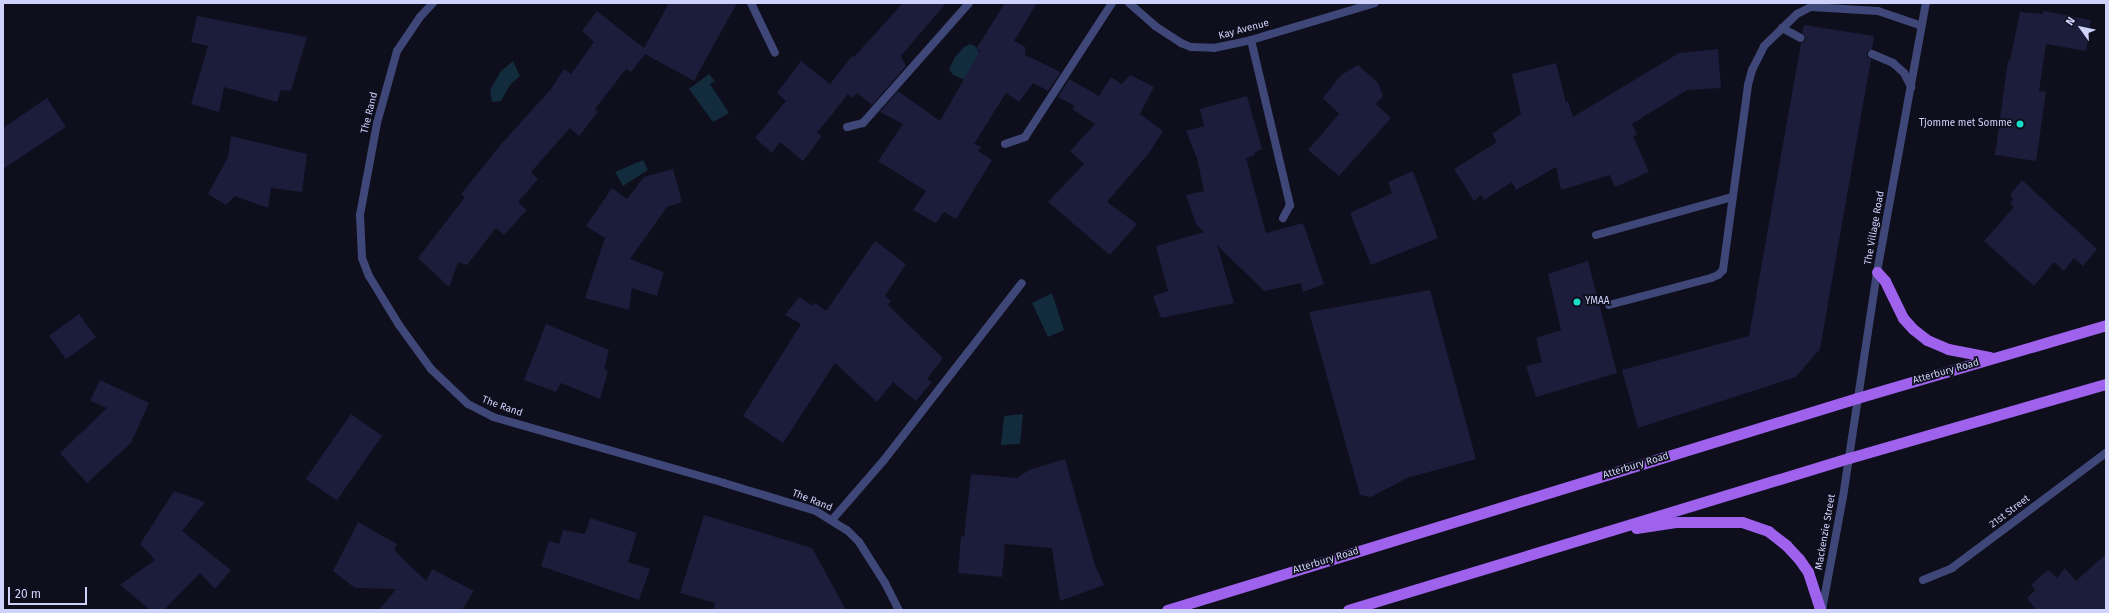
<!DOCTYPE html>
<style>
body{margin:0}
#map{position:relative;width:2109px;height:613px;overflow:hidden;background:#0e0e1d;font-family:"Fira Sans",sans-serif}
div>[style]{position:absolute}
.water>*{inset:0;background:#122b3d}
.building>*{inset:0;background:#1c1c3b;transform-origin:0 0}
.service>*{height:8px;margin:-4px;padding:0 4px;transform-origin:4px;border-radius:4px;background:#3e4777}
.minor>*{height:8px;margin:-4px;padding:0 4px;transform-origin:4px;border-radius:4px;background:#3e4777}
.primary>*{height:11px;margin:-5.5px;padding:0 5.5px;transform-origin:5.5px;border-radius:5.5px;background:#9e62ed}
.dots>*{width:11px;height:11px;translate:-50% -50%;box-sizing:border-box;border:2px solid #0e0e1d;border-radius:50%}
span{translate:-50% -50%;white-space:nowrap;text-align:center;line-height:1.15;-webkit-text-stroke:3.5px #0e0e1d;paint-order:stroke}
.street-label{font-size:10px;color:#cfd2fa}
.poi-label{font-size:10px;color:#cfd2fa}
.right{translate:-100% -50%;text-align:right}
.left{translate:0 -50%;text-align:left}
.frame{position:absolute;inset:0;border:4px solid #cfd2fa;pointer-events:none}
.north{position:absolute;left:2061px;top:8px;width:40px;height:40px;-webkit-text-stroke:3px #0e0e1d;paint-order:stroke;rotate:303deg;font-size:11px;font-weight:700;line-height:16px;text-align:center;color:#cfd2fa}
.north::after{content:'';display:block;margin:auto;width:14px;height:18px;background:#cfd2fa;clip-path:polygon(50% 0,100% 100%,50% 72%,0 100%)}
.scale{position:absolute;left:8px;top:587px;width:79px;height:18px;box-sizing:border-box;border:2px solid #cfd2fa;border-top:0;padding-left:5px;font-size:12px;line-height:14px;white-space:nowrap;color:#cfd2fa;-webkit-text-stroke:3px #0e0e1d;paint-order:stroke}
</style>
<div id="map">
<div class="water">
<div style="clip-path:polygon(970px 44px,975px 46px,980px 54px,965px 80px,953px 75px,949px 69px,955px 57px,964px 47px)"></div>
<div style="clip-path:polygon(513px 61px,520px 76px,510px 85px,501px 101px,492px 102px,490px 90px,501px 71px)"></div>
<div style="clip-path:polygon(709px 74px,715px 81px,710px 84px,729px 113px,713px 122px,689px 89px)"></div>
<div style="clip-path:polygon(643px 160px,648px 170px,623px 186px,615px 172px)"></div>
<div style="clip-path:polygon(1052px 293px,1064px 330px,1048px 337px,1032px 303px)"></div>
<div style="clip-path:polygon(1023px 414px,1020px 444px,1001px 445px,1004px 416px)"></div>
</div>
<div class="building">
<div style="clip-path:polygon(669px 3px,737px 3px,694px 81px,645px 54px,631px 72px,626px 69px,595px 109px,598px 112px,579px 136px,570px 128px,531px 172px,538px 179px,518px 202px,527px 210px,504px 235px,496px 228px,467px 265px,458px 262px,449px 287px,418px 258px,465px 197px,461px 194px,502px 143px,551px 89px,564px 69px,571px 74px,594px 42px,582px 31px,597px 11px,644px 48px)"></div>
<div style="clip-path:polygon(903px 3px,946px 3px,901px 56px,906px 66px,872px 105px,857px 93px,853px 98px,848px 94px,817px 133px,822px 136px,803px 161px,780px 142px,772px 153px,755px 138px,786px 101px,777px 93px,801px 61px,830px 84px,852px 56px,854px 57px)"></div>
<div style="clip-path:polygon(1005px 3px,1037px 3px,1014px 41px,1025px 47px,1025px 55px,1059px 71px,1060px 73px,1048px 91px,1033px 83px,1019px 102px,1006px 93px,974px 144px,981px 147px,978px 151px,992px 160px,956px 219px,944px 212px,936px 223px,913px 210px,926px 191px,878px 161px,903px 124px,880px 112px,898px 91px,940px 121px,980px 51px,976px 49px)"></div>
<div style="clip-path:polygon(2044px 11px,2091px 20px,2086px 51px,2046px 44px,2039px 91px,2046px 92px,2036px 161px,1995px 155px,2008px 60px,2010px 60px,2020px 12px,2042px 14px)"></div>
<div style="clip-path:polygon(197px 16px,307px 37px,291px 91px,281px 90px,277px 102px,224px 87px,219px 112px,191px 104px,208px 46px,191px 42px)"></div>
<div style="clip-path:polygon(1804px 25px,1874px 36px,1872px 49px,1867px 52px,1867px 57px,1871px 59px,1820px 349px,1796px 377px,1638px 428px,1622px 370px,1749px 336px,1801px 43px,1804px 42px,1806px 38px,1802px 32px)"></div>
<div style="clip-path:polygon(1718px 49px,1721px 88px,1687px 90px,1632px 124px,1637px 135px,1633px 136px,1649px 172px,1615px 187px,1610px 175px,1561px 190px,1556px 167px,1516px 190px,1512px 182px,1484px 200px,1481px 195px,1474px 201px,1454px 169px,1497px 142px,1492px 134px,1521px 114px,1512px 74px,1556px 63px,1566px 103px,1568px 101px,1573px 117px,1679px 53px)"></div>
<div style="clip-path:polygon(1358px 65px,1378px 83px,1383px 96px,1376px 104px,1391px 118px,1339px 176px,1308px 150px,1339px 114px,1323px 98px,1341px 75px)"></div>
<div style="clip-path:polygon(1130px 75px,1154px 87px,1140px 114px,1163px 131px,1149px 153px,1107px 202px,1137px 224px,1110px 255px,1048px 202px,1084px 164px,1070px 151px,1095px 124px,1072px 109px,1075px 106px,1058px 97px,1069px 79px,1099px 96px,1111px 77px,1122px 84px)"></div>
<div style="clip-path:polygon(1247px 96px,1262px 149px,1254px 153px,1255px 155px,1246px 158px,1266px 233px,1303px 223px,1324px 284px,1303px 292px,1301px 283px,1264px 291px,1217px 245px,1234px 303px,1161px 318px,1153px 296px,1168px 291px,1156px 246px,1204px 232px,1196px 224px,1186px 195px,1204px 191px,1197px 158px,1186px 131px,1204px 126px,1200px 109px)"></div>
<div style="clip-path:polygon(47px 98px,66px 127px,3px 169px,3px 128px)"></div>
<div style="clip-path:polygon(231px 136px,307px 154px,302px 192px,271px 188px,268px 208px,235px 196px,226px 205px,208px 194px,228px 157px)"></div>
<div style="clip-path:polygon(673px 169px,682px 202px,667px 207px,630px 259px,664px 272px,657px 296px,632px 288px,629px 310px,585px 298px,605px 238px,586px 226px,612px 188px,627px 199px,644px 177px)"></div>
<div style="clip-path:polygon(1413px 171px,1438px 238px,1371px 265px,1350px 213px,1392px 193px,1388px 182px)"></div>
<div style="clip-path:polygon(2022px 180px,2097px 249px,2083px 266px,2074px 258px,2064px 271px,2054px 262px,2034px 286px,1984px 241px,2014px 207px,2010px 203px,2013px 199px,2010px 195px)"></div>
<div style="clip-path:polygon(875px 241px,906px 264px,885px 296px,891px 301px,888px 305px,943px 358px,927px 379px,932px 382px,916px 401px,893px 382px,877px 402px,835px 363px,783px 443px,743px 416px,801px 324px,785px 315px,799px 297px,813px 306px,815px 303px,826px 311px)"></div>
<div style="clip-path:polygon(1588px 261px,1617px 373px,1536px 397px,1526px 366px,1542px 362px,1536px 338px,1561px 330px,1548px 274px)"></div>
<div style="clip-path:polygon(1430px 290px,1476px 459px,1407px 478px,1371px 497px,1360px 495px,1309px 312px)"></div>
<div style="left:79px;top:314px;width:29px;height:37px;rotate:54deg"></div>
<div style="clip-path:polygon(546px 324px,609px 350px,604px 369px,608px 371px,600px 399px,561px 383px,556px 392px,524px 380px)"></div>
<div style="clip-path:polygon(100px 380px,149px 403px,131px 443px,87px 483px,60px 453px,107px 408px,90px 401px)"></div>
<div style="left:351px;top:414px;width:38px;height:79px;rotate:35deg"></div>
<div style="clip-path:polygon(1065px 459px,1095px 565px,1104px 585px,1060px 601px,1052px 548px,1005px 544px,1002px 577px,958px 573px,961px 536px,964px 537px,971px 474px,1017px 478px,1029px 470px)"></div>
<div style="clip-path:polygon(174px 491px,205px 502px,182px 531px,231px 570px,215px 589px,200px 573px,164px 610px,150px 610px,120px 585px,155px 560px,140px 544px)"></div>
<div style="clip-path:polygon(704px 515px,812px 548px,846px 610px,713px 610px,715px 603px,680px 593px)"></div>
<div style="clip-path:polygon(590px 518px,637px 533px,628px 562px,650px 569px,639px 600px,541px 566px,549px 541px,559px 544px,563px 530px,585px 534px)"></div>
<div style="clip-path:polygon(358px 522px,397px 544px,394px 550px,426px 581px,432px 569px,474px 591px,462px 610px,379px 610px,396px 589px,355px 588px,333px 571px)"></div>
<div style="clip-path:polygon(2106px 554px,2106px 610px,2036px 610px,2027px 598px,2035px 590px,2031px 585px,2048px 570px,2057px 578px,2065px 568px,2076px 581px)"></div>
</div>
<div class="service">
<div style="left:1782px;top:28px;width:21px;rotate:28deg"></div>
<div style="left:1872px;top:54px;width:23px;rotate:23deg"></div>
<div style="left:1893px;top:63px;width:15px;rotate:42deg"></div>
<div style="left:1904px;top:73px;width:16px;rotate:63deg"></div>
<div style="left:1596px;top:235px;width:141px;rotate:-15.6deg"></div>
<div style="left:1609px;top:305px;width:106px;rotate:-14.8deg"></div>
<div style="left:1711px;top:278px;width:8px;rotate:-23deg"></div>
<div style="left:1718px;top:275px;width:7px;rotate:-45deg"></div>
<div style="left:1723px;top:270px;width:187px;rotate:-82.3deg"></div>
<div style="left:1748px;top:85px;width:16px;rotate:-75deg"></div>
<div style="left:1752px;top:70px;width:27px;rotate:-63deg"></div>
<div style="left:1764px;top:46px;width:46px;rotate:-44.1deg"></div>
<div style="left:1797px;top:14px;width:16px;rotate:-27deg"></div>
<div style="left:1811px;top:7px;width:67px;rotate:3.4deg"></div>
<div style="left:1878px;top:11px;width:46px;rotate:18.8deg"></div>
</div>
<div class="minor">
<div style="left:433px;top:3px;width:19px;rotate:133deg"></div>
<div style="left:420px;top:17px;width:41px;rotate:124.1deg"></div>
<div style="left:397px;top:51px;width:75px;rotate:105.5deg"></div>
<div style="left:377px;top:123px;width:94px;rotate:100.5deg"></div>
<div style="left:360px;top:215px;width:43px;rotate:87.3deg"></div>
<div style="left:362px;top:258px;width:19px;rotate:69deg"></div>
<div style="left:369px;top:276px;width:57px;rotate:58.5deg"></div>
<div style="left:399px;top:325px;width:54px;rotate:54deg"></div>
<div style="left:431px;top:369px;width:51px;rotate:43.4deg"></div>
<div style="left:468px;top:404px;width:28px;rotate:27deg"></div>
<div style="left:493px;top:417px;width:240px;rotate:15.9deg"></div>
<div style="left:724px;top:483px;width:96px;rotate:16.9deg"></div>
<div style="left:816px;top:511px;width:36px;rotate:32deg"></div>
<div style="left:847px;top:530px;width:17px;rotate:45deg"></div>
<div style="left:859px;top:542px;width:49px;rotate:57.6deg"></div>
<div style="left:885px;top:583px;width:30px;rotate:63deg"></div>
<div style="left:751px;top:3px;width:55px;rotate:64.4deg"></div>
<div style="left:1129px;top:3px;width:35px;rotate:41deg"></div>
<div style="left:1155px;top:26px;width:31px;rotate:33deg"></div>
<div style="left:1181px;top:43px;width:11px;rotate:22deg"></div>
<div style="left:1191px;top:47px;width:23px;rotate:2deg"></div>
<div style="left:1214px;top:48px;width:38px;rotate:-12deg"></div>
<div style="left:1251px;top:40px;width:129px;rotate:-16.6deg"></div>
<div style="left:1251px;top:40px;width:170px;rotate:76.7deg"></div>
<div style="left:1290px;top:205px;width:15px;rotate:118deg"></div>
<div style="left:847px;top:127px;width:16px;rotate:-14deg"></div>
<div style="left:863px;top:123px;width:160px;rotate:-48.5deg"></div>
<div style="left:1005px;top:144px;width:21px;rotate:-19deg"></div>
<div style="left:1025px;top:137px;width:160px;rotate:-57deg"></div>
<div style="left:832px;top:520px;width:79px;rotate:-49.1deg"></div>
<div style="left:884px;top:460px;width:224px;rotate:-52.1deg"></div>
<div style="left:1923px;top:580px;width:31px;rotate:-22deg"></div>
<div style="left:1952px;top:568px;width:192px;rotate:-36.8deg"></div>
<div style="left:1822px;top:610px;width:115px;rotate:-79.5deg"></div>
<div style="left:1843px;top:497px;width:228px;rotate:-81.4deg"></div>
<div style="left:1877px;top:272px;width:273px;rotate:-79.7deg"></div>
</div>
<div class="primary">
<div style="left:1877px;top:272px;width:12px;rotate:48deg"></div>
<div style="left:1885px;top:281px;width:41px;rotate:64.1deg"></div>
<div style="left:1903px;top:318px;width:15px;rotate:48deg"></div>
<div style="left:1913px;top:329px;width:18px;rotate:38deg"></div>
<div style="left:1927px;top:340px;width:23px;rotate:23deg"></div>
<div style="left:1948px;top:349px;width:43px;rotate:10.8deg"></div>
<div style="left:1636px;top:528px;width:40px;rotate:-8.5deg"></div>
<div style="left:1676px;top:522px;width:66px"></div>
<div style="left:1742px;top:522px;width:28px;rotate:19deg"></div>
<div style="left:1768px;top:531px;width:23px;rotate:38deg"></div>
<div style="left:1786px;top:545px;width:19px;rotate:47deg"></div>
<div style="left:1799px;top:559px;width:16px;rotate:55deg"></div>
<div style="left:1808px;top:572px;width:40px;rotate:72deg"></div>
<div style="left:1167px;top:610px;width:722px;rotate:-17.08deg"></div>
<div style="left:1857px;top:398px;width:259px;rotate:-16.3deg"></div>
<div style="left:1348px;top:610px;width:524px;rotate:-16.88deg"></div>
<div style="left:1849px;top:458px;width:267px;rotate:-16.1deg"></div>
</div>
<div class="dots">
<div style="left:2020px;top:124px;background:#19dcc9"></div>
<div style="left:1577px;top:302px;background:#19dcc9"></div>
</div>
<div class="street-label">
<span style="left:1244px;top:30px;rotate:-15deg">Kay Avenue</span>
<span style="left:370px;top:113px;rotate:-76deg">The Rand</span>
<span style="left:1875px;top:228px;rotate:-80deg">The Village Road</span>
<span style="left:1946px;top:372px;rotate:-16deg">Atterbury Road</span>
<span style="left:502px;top:407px;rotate:20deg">The Rand</span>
<span style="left:1636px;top:466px;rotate:-17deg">Atterbury Road</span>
<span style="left:812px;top:501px;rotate:22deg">The Rand</span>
<span style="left:2010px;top:512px;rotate:-37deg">21st Street</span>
<span style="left:1826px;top:532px;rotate:-80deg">Mackenzie Street</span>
<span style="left:1326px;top:561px;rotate:-17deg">Atterbury Road</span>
</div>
<div class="poi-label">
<span class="right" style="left:2012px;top:124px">Tjomme met Somme</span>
<span class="left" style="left:1585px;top:302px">YMAA</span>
</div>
<div class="frame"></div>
<div class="north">N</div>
<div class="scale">20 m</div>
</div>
